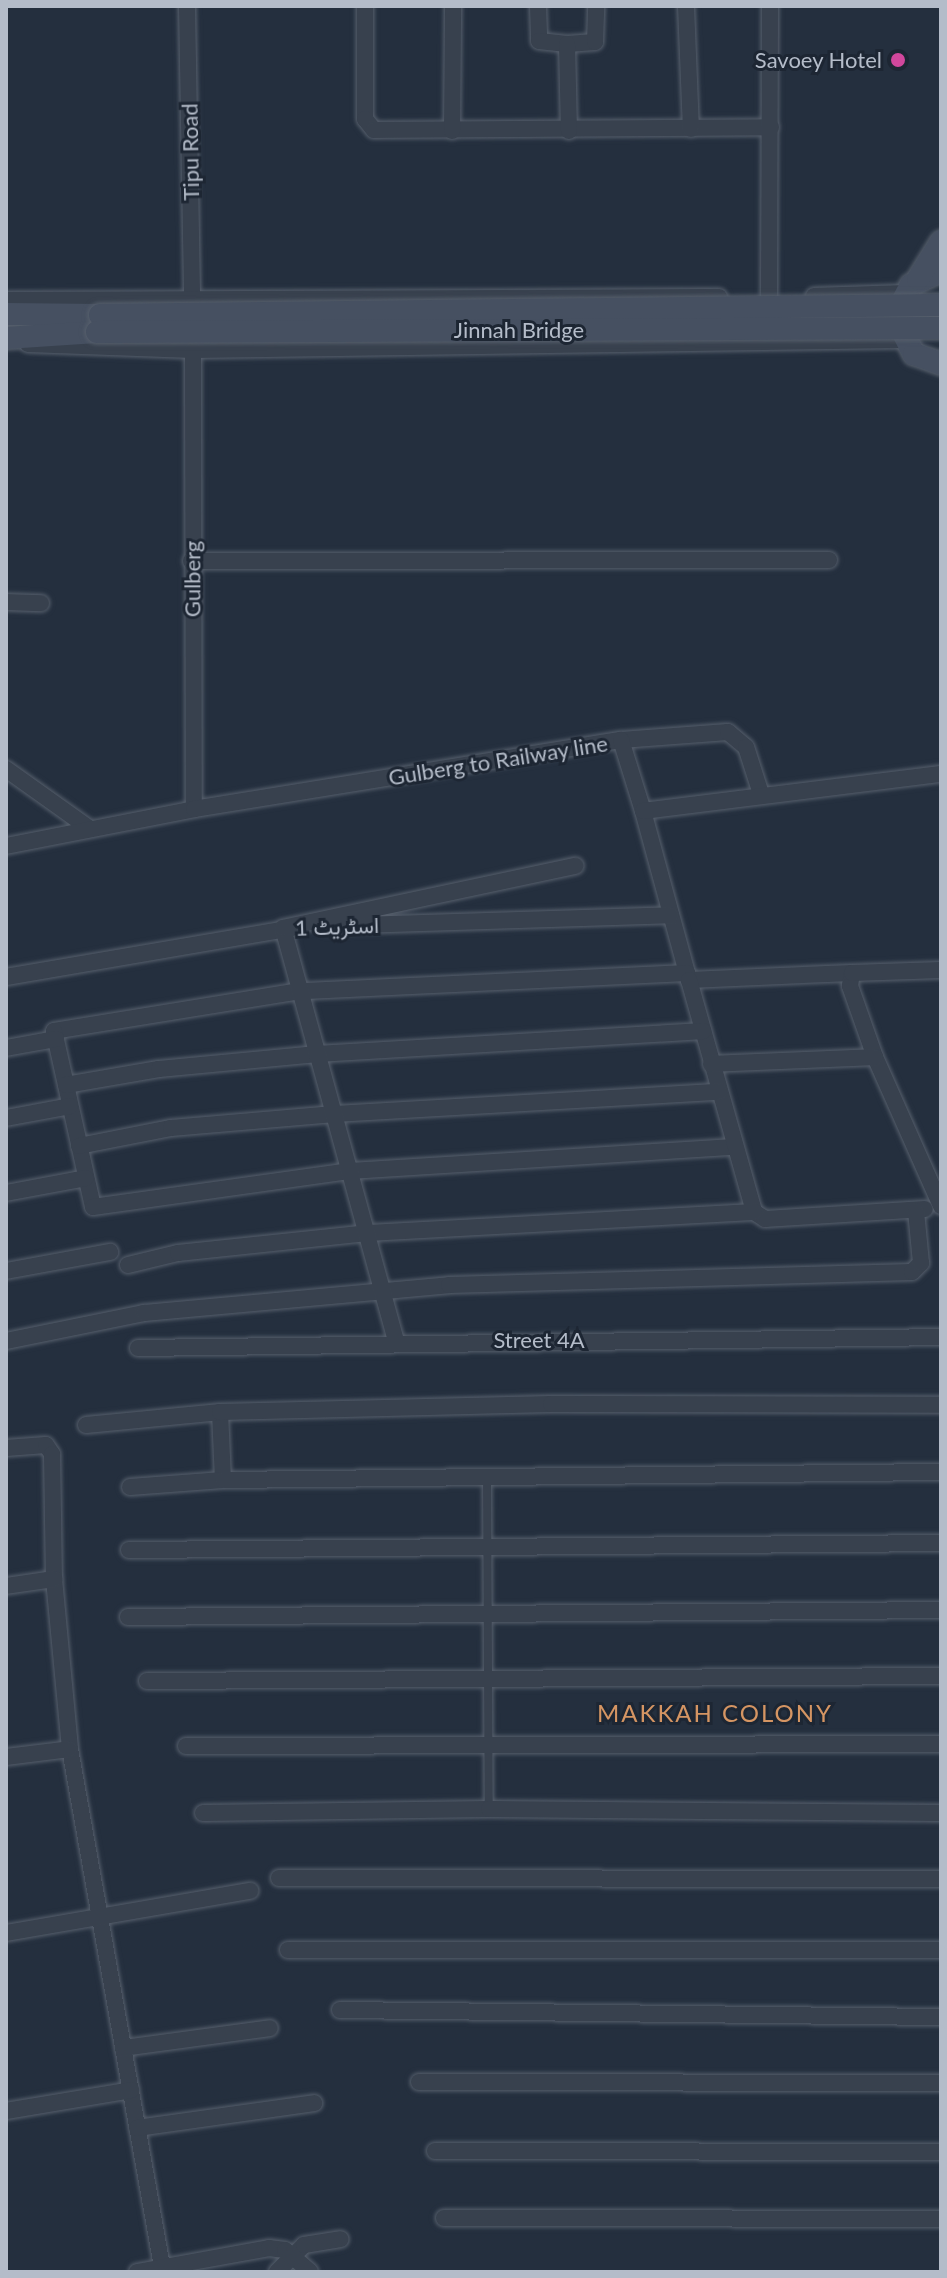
<!DOCTYPE html>
<meta charset="utf-8">
<style>
body{margin:0}
#map{position:relative;width:947px;height:2278px;overflow:hidden;background:#242f3e;font-family:Lato,Vazirmatn,sans-serif}
div>[style]{position:absolute}
.roads{filter:drop-shadow(0 0 2px #565f6c) drop-shadow(0 0 2px #565f6c)}
.lane>*{height:8px;margin:-4px;padding:0 4px;transform-origin:4px;border-radius:4px;background:#38414e}
.street>*{height:16px;margin:-8px;padding:0 8px;transform-origin:8px;border-radius:8px;background:#38414e}
.secondary>*{height:22px;margin:-11px;padding:0 11px;transform-origin:11px;border-radius:11px;background:#465061}
.bridges{filter:drop-shadow(0 0 2px #565f6c) drop-shadow(0 0 2px #565f6c)}
.secondary-bridge>*{height:22px;margin:-11px;padding:0 11px;transform-origin:11px;border-radius:11px;background:#465061}
.dots>*{width:22px;height:22px;translate:-50% -50%;box-sizing:border-box;border:4px solid #1d2633;border-radius:50%}
span{translate:-50% -50%;white-space:nowrap;text-align:center;line-height:1.15;-webkit-text-stroke:6px #1d2633;paint-order:stroke}
.poi-label{font-size:22px;color:#b4bcc9}
.right{translate:-100% -50%;text-align:right}
.street-label{font-size:22px;color:#b4bcc9}
.neighbourhood-label{font-size:24px;color:#d59563;letter-spacing:2px}
.frame{position:absolute;inset:0;border:8px solid #b4bcc9;pointer-events:none}
</style>
<div id="map">
<div class="roads">
<div class="lane">
<div style="left:487px;top:1478px;width:331px;rotate:89.7deg"></div>
</div>
<div class="street">
<div style="left:187px;top:6px;width:293px;rotate:89deg"></div>
<div style="left:365px;top:6px;width:113px;rotate:90deg"></div>
<div style="left:365px;top:119px;width:14px;rotate:51deg"></div>
<div style="left:374px;top:130px;width:397px;rotate:-0.4deg"></div>
<div style="left:538px;top:6px;width:35px;rotate:88deg"></div>
<div style="left:539px;top:41px;width:28px;rotate:6deg"></div>
<div style="left:567px;top:44px;width:28px;rotate:-4deg"></div>
<div style="left:595px;top:42px;width:36px;rotate:-88deg"></div>
<div style="left:686px;top:6px;width:123px;rotate:87.7deg"></div>
<div style="left:567px;top:44px;width:87px;rotate:88.7deg"></div>
<div style="left:452px;top:131px;width:125px;rotate:-89.5deg"></div>
<div style="left:814px;top:296px;width:91px;rotate:-1.9deg"></div>
<div style="left:769px;top:297px;width:291px;rotate:-89.8deg"></div>
<div style="left:6px;top:300px;width:713px;rotate:-0.24deg"></div>
<div style="left:28px;top:344px;width:165px;rotate:2.1deg"></div>
<div style="left:193px;top:350px;width:710px;rotate:-0.81deg"></div>
<div style="left:193px;top:350px;width:459px;rotate:89.9deg"></div>
<div style="left:191px;top:561px;width:638px;rotate:-0.09deg"></div>
<div style="left:6px;top:602px;width:35px;rotate:2deg"></div>
<div style="left:621px;top:740px;width:107px;rotate:-4.3deg"></div>
<div style="left:728px;top:732px;width:23px;rotate:40deg"></div>
<div style="left:746px;top:747px;width:49px;rotate:72.3deg"></div>
<div style="left:6px;top:769px;width:103px;rotate:35.5deg"></div>
<div style="left:643px;top:811px;width:175px;rotate:74.8deg"></div>
<div style="left:689px;top:980px;width:163px;rotate:-2.5deg"></div>
<div style="left:852px;top:973px;width:13px;rotate:99deg"></div>
<div style="left:850px;top:986px;width:75px;rotate:70.6deg"></div>
<div style="left:875px;top:1057px;width:163px;rotate:66.1deg"></div>
<div style="left:6px;top:846px;width:192px;rotate:-11.1deg"></div>
<div style="left:194px;top:809px;width:433px;rotate:-9.2deg"></div>
<div style="left:621px;top:740px;width:74px;rotate:72.8deg"></div>
<div style="left:643px;top:811px;width:300px;rotate:-7.1deg"></div>
<div style="left:327px;top:926px;width:344px;rotate:-1.8deg"></div>
<div style="left:687px;top:973px;width:387px;rotate:177.3deg"></div>
<div style="left:300px;top:991px;width:249px;rotate:170.8deg"></div>
<div style="left:54px;top:1031px;width:180px;rotate:77.5deg"></div>
<div style="left:93px;top:1207px;width:260px;rotate:-8deg"></div>
<div style="left:350px;top:1171px;width:384px;rotate:-3.6deg"></div>
<div style="left:852px;top:973px;width:89px;rotate:-1.9deg"></div>
<div style="left:6px;top:977px;width:290px;rotate:-9.7deg"></div>
<div style="left:689px;top:980px;width:241px;rotate:74.3deg"></div>
<div style="left:754px;top:1212px;width:13px;rotate:32deg"></div>
<div style="left:765px;top:1219px;width:160px;rotate:-3.6deg"></div>
<div style="left:6px;top:1048px;width:51px;rotate:-10.2deg"></div>
<div style="left:711px;top:1064px;width:164px;rotate:-2.4deg"></div>
<div style="left:66px;top:1085px;width:94px;rotate:-9.8deg"></div>
<div style="left:159px;top:1069px;width:159px;rotate:-5.4deg"></div>
<div style="left:317px;top:1054px;width:387px;rotate:-3.4deg"></div>
<div style="left:6px;top:1118px;width:65px;rotate:-10.6deg"></div>
<div style="left:79px;top:1146px;width:94px;rotate:-11.1deg"></div>
<div style="left:171px;top:1128px;width:164px;rotate:-4.9deg"></div>
<div style="left:334px;top:1114px;width:386px;rotate:-3.3deg"></div>
<div style="left:6px;top:1193px;width:81px;rotate:-10.6deg"></div>
<div style="left:128px;top:1265px;width:51px;rotate:-13.5deg"></div>
<div style="left:178px;top:1253px;width:190px;rotate:-6deg"></div>
<div style="left:367px;top:1233px;width:388px;rotate:-3.1deg"></div>
<div style="left:6px;top:1271px;width:106px;rotate:-10.4deg"></div>
<div style="left:6px;top:1341px;width:141px;rotate:-11.5deg"></div>
<div style="left:144px;top:1313px;width:306px;rotate:-5.2deg"></div>
<div style="left:449px;top:1285px;width:463px;rotate:-1.6deg"></div>
<div style="left:912px;top:1272px;width:13px;rotate:-45deg"></div>
<div style="left:921px;top:1263px;width:52px;rotate:-95.5deg"></div>
<div style="left:396px;top:1341px;width:428px;rotate:-105.3deg"></div>
<div style="left:283px;top:928px;width:299px;rotate:-12deg"></div>
<div style="left:138px;top:1348px;width:803px;rotate:-0.78deg"></div>
<div style="left:220px;top:1412px;width:68px;rotate:87.5deg"></div>
<div style="left:86px;top:1425px;width:135px;rotate:-5.5deg"></div>
<div style="left:220px;top:1412px;width:331px;rotate:-1.4deg"></div>
<div style="left:551px;top:1404px;width:390px;rotate:0.1deg"></div>
<div style="left:6px;top:1448px;width:40px;rotate:-4.3deg"></div>
<div style="left:46px;top:1445px;width:11px;rotate:56deg"></div>
<div style="left:52px;top:1454px;width:125px;rotate:89.1deg"></div>
<div style="left:54px;top:1579px;width:171px;rotate:84.6deg"></div>
<div style="left:70px;top:1749px;width:531px;rotate:79.92deg"></div>
<div style="left:130px;top:1487px;width:93px;rotate:-4.3deg"></div>
<div style="left:223px;top:1480px;width:718px;rotate:-0.64deg"></div>
<div style="left:129px;top:1550px;width:812px;rotate:-0.49deg"></div>
<div style="left:6px;top:1586px;width:49px;rotate:-8.3deg"></div>
<div style="left:128px;top:1617px;width:813px;rotate:-0.49deg"></div>
<div style="left:147px;top:1681px;width:794px;rotate:-0.36deg"></div>
<div style="left:186px;top:1746px;width:755px;rotate:-0.15deg"></div>
<div style="left:6px;top:1757px;width:64px;rotate:-7.1deg"></div>
<div style="left:203px;top:1813px;width:286px;rotate:-0.8deg"></div>
<div style="left:489px;top:1809px;width:452px;rotate:0.5deg"></div>
<div style="left:279px;top:1878px;width:662px;rotate:0.09deg"></div>
<div style="left:6px;top:1933px;width:248px;rotate:-9.8deg"></div>
<div style="left:288px;top:1950px;width:653px"></div>
<div style="left:340px;top:2010px;width:601px;rotate:0.67deg"></div>
<div style="left:123px;top:2048px;width:148px;rotate:-7.7deg"></div>
<div style="left:419px;top:2082px;width:522px;rotate:0.11deg"></div>
<div style="left:6px;top:2111px;width:127px;rotate:-9.5deg"></div>
<div style="left:137px;top:2128px;width:179px;rotate:-8deg"></div>
<div style="left:435px;top:2151px;width:506px;rotate:0.11deg"></div>
<div style="left:444px;top:2218px;width:497px;rotate:0.1deg"></div>
<div style="left:137px;top:2272px;width:134px;rotate:-10.3deg"></div>
<div style="left:269px;top:2248px;width:16px;rotate:7deg"></div>
<div style="left:285px;top:2250px;width:33px;rotate:41deg"></div>
<div style="left:277px;top:2272px;width:38px;rotate:-45deg"></div>
<div style="left:304px;top:2245px;width:37px;rotate:-9deg"></div>
</div>
<div class="secondary">
<div style="left:941px;top:271px;width:33px;rotate:155deg"></div>
<div style="left:911px;top:285px;width:26px;rotate:118deg"></div>
<div style="left:899px;top:308px;width:17px;rotate:90deg"></div>
<div style="left:899px;top:325px;width:33px;rotate:63deg"></div>
<div style="left:914px;top:354px;width:29px;rotate:20deg"></div>
<div style="left:918px;top:279px;width:44px;rotate:-58.1deg"></div>
<div style="left:6px;top:314px;width:94px;rotate:0.6deg"></div>
<div style="left:6px;top:338px;width:91px;rotate:-3.8deg"></div>
</div>
</div>
<div class="bridges">
<div class="secondary-bridge">
<div style="left:100px;top:315px;width:841px;rotate:-0.68deg"></div>
<div style="left:97px;top:332px;width:844px;rotate:-0.27deg"></div>
</div>
</div>
<div class="dots">
<div style="left:898px;top:60px;background:#d1479c"></div>
</div>
<div class="poi-label">
<span class="right" style="left:882px;top:60px">Savoey Hotel</span>
</div>
<div class="street-label">
<span style="left:190px;top:152px;rotate:-91deg">Tipu Road</span>
<span style="left:519px;top:330px">Jinnah Bridge</span>
<span style="left:192px;top:579px;rotate:-90deg">Gulberg</span>
<span style="left:498px;top:760px;rotate:-9deg">Gulberg to Railway line</span>
<span style="left:337px;top:926px;rotate:-2deg">اسٹریٹ 1</span>
<span style="left:539px;top:1340px">Street 4A</span>
</div>
<div class="neighbourhood-label">
<span style="left:715px;top:1713px">MAKKAH COLONY</span>
</div>
<div class="frame"></div>
</div>
